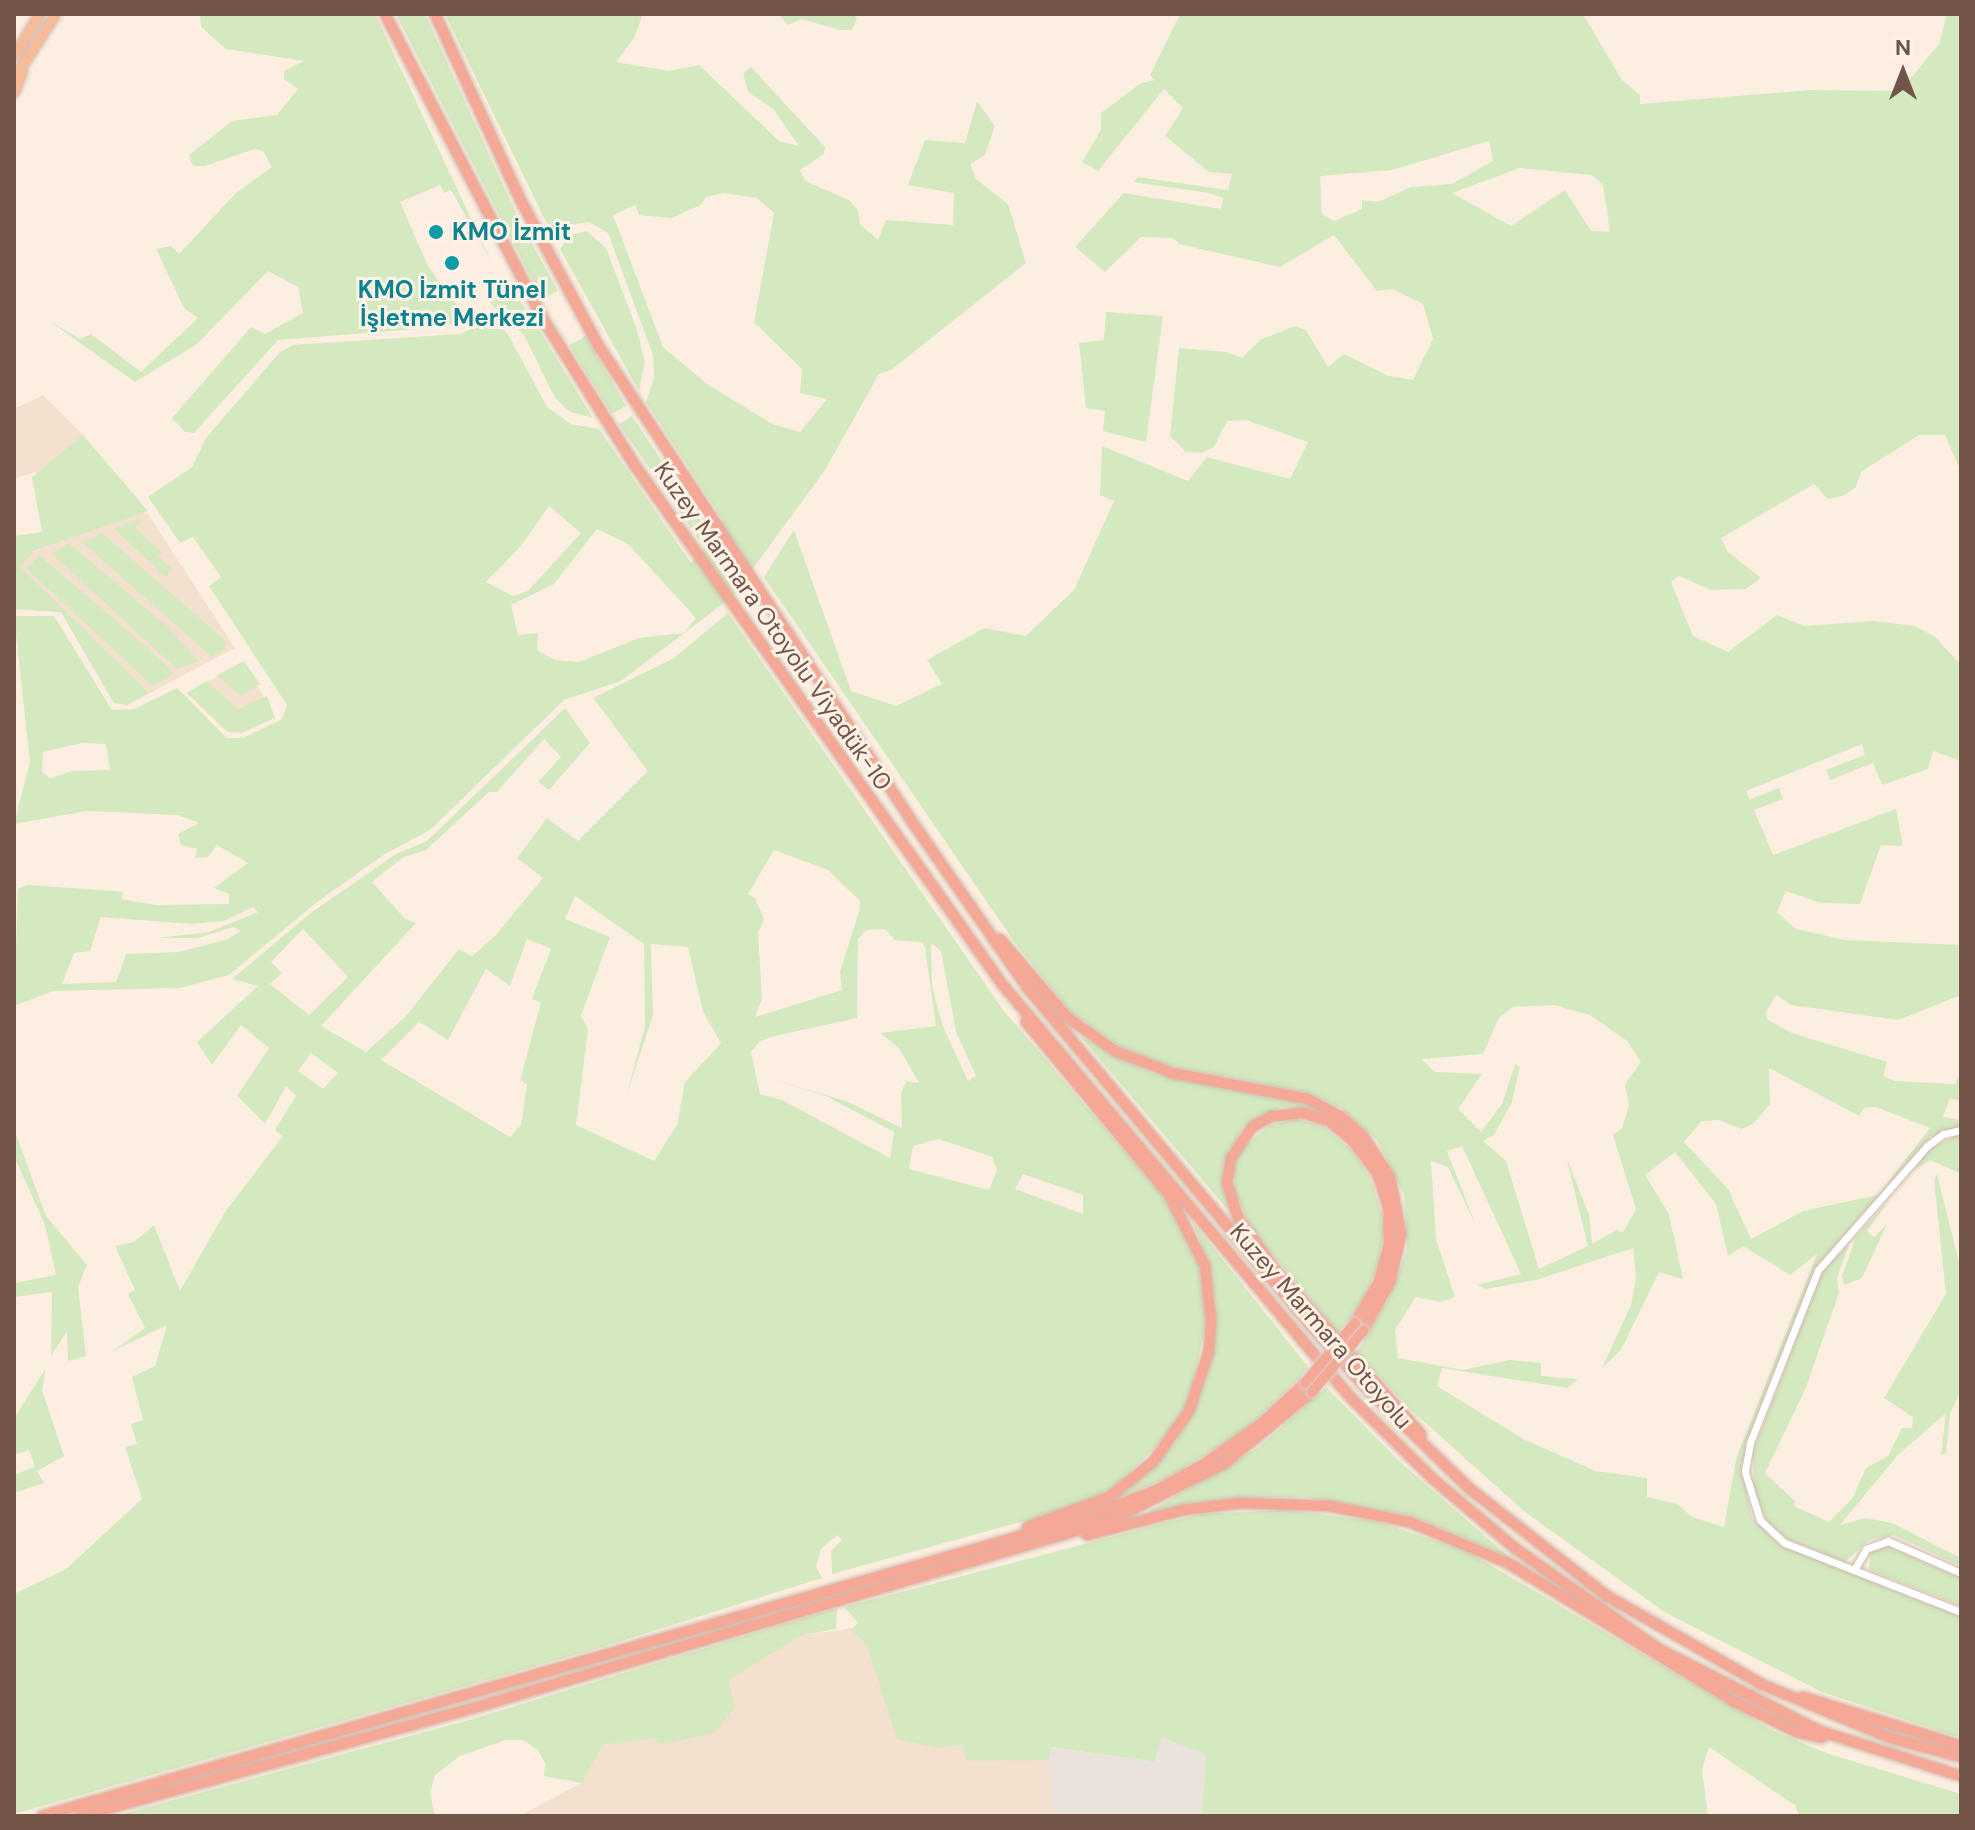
<!DOCTYPE html>
<meta charset="utf-8">
<style>
body{margin:0}
#map{position:relative;width:1975px;height:1830px;overflow:hidden;background:#fcefe1;font-family:"DM Sans",sans-serif}
div>[style]{position:absolute}
.residential>*{inset:0;background:#f3e0cf}
.industrial>*{inset:0;background:#eae2dc}
.green>*{inset:0;background:#d4e9c0}
.roads{filter:drop-shadow(0 0 2px #cfb8ab) drop-shadow(0 0 2px #cfb8ab)}
.tertiary>*{height:7px;margin:-3.5px;padding:0 3.5px;transform-origin:3.5px;border-radius:3.5px;background:#fff}
.trunk>*{height:9px;margin:-4.5px;padding:0 4.5px;transform-origin:4.5px;border-radius:4.5px;background:#f8bb98}
.motorway>*{height:10px;margin:-5px;padding:0 5px;transform-origin:5px;border-radius:5px;background:#f6a897}
.bridges{filter:drop-shadow(0 0 2px #d8cfcc) drop-shadow(0 0 2px #d8cfcc)}
.motorway-bridge>*{height:10px;margin:-5px;padding:0 5px;transform-origin:5px;border-radius:5px;background:#f6a897}
.dots>*{width:22px;height:22px;translate:-50% -50%;box-sizing:border-box;border:4px solid #fff3e7;border-radius:50%}
span{translate:-50% -50%;white-space:nowrap;text-align:center;line-height:1.15;-webkit-text-stroke:6px #fff3e7;paint-order:stroke}
.culture-label{font-size:24px;color:#0d838f;font-weight:700}
.left{translate:0 -50%;text-align:left}
.street-label{font-size:24px;color:#725448}
.frame{position:absolute;inset:0;border:16px solid #725448;pointer-events:none}
.north{position:absolute;left:1863px;top:32px;width:80px;height:80px;-webkit-text-stroke:6px #fff3e7;paint-order:stroke;rotate:0deg;font-size:22px;font-weight:700;line-height:32px;text-align:center;color:#725448}
.north::after{content:'';display:block;margin:auto;width:28px;height:36px;background:#725448;clip-path:polygon(50% 0,100% 100%,50% 72%,0 100%)}
</style>
<div id="map">
<div class="residential">
<div style="clip-path:polygon(43px 395px,83px 435px,44px 469px,14px 479px,14px 409px)"></div>
<div style="clip-path:polygon(142px 512px,148px 514px,235px 648px,127px 705px,114px 703px,61px 612px,14px 609px,14px 565px,27px 554px)"></div>
<div style="clip-path:polygon(244px 661px,275px 718px,235px 733px,224px 729px,187px 693px)"></div>
<div style="clip-path:polygon(861px 1627px,1047px 1730px,1063px 1816px,519px 1816px,582px 1783px,603px 1745px,656px 1737px,729px 1680px,802px 1635px)"></div>
</div>
<div class="industrial">
<div style="clip-path:polygon(1160px 1737px,1207px 1755px,1202px 1816px,1051px 1816px,1050px 1747px,1155px 1762px)"></div>
</div>
<div class="green">
<div style="clip-path:polygon(200px 14px,375px 14px,491px 261px,451px 190px,444px 193px,440px 185px,400px 202px,428px 266px,468px 320px,430px 328px,278px 340px,194px 433px,185px 432px,172px 418px,251px 327px,265px 334px,303px 313px,298px 287px,268px 271px,197px 344px,135px 382px,48px 320px,80px 339px,91px 334px,141px 372px,198px 318px,184px 308px,156px 249px,171px 246px,179px 254px,236px 193px,272px 167px,263px 151px,255px 149px,205px 166px,193px 166px,189px 155px,232px 121px,277px 115px,298px 89px,284px 79px,284px 71px,304px 61px,226px 49px,201px 27px)"></div>
<div style="clip-path:polygon(396px 14px,425px 14px,519px 220px,558px 291px,542px 299px)"></div>
<div style="clip-path:polygon(evenodd,445px 14px,643px 14px,634px 38px,616px 62px,669px 71px,699px 65px,779px 141px,799px 146px,773px 109px,748px 92px,743px 73px,751px 67px,825px 147px,824px 154px,800px 170px,805px 181px,849px 200px,858px 210px,860px 224px,878px 240px,886px 220px,953px 225px,954px 193px,908px 185px,925px 140px,965px 143px,977px 101px,995px 126px,985px 155px,970px 164px,976px 179px,1008px 204px,1026px 263px,891px 370px,879px 374px,825px 470px,733px 596px,621px 681px,564px 700px,430px 830px,385px 854px,317px 902px,229px 975px,180px 988px,53px 991px,14px 1006px,18px 889px,27px 885px,114px 891px,123px 892px,121px 899px,156px 905px,229px 904px,229px 894px,214px 888px,248px 863px,217px 845px,208px 857px,195px 858px,197px 849px,181px 845px,178px 834px,199px 823px,178px 815px,87px 811px,14px 824px,30px 762px,14px 616px,54px 616px,112px 710px,134px 709px,177px 688px,227px 738px,243px 738px,282px 719px,287px 705px,209px 586px,221px 577px,193px 537px,180px 543px,148px 497px,192px 467px,206px 438px,280px 352px,293px 345px,460px 334px,494px 319px,509px 336px,547px 407px,571px 424px,599px 429px,691px 563px,704px 547px,619px 424px,632px 416px,711px 536px,723px 520px,646px 402px,654px 378px,653px 355px,608px 233px,589px 222px,549px 228px,445px 14px,723px 193px,757px 198px,774px 213px,754px 322px,802px 369px,800px 393px,827px 399px,800px 432px,772px 424px,707px 384px,663px 347px,613px 215px,636px 205px,639px 215px,671px 218px,701px 205px,706px 197px,723px 193px,445px 14px,549px 506px,581px 533px,528px 591px,513px 596px,486px 582px,521px 546px,549px 506px,445px 14px,597px 529px,628px 544px,696px 618px,684px 633px,639px 638px,579px 662px,555px 660px,537px 650px,538px 633px,518px 635px,511px 605px,554px 584px,597px 529px,445px 14px,82px 743px,106px 744px,110px 770px,72px 771px,50px 778px,42px 772px,43px 752px,82px 743px,445px 14px,253px 907px,258px 912px,209px 932px,157px 938px,197px 938px,234px 927px,241px 931px,228px 939px,179px 952px,126px 954px,116px 982px,62px 984px,74px 953px,90px 951px,101px 917px,191px 924px,224px 921px,253px 907px)"></div>
<div style="clip-path:polygon(778px 14px,852px 14px,857px 18px,852px 30px,840px 30px,801px 19px,788px 25px)"></div>
<div style="clip-path:polygon(evenodd,1180px 14px,1583px 14px,1622px 80px,1640px 95px,1640px 104px,1811px 90px,1900px 91px,1939px 44px,1947px 14px,1961px 14px,1961px 472px,1945px 435px,1919px 435px,1861px 472px,1856px 487px,1843px 496px,1828px 499px,1814px 484px,1721px 538px,1728px 552px,1761px 578px,1746px 589px,1711px 590px,1679px 576px,1671px 582px,1693px 636px,1728px 652px,1777px 615px,1805px 626px,1874px 621px,1915px 626px,1935px 637px,1961px 665px,1961px 761px,1933px 751px,1928px 769px,1882px 785px,1873px 763px,1830px 780px,1826px 770px,1865px 755px,1862px 744px,1746px 791px,1750px 799px,1779px 788px,1783px 799px,1754px 810px,1773px 855px,1896px 809px,1903px 846px,1881px 845px,1860px 904px,1820px 903px,1786px 891px,1777px 912px,1796px 929px,1845px 940px,1961px 945px,1961px 995px,1898px 1020px,1791px 1005px,1776px 995px,1766px 1012px,1768px 1020px,1792px 1033px,1887px 1062px,1883px 1076px,1895px 1081px,1955px 1084px,1961px 1071px,1961px 1101px,1950px 1098px,1943px 1117px,1961px 1120px,1961px 1126px,1931px 1136px,1818px 1265px,1741px 1466px,1752px 1517px,1779px 1545px,1961px 1617px,1961px 1738px,1822px 1692px,1666px 1613px,1525px 1512px,1411px 1410px,1357px 1352px,1389px 1298px,1407px 1251px,1404px 1194px,1377px 1140px,1341px 1108px,1310px 1093px,1166px 1065px,1121px 1047px,1071px 1012px,1015px 943px,764px 577px,794px 530px,851px 691px,896px 706px,942px 684px,927px 660px,984px 628px,1026px 636px,1074px 590px,1114px 501px,1100px 495px,1102px 446px,1188px 481px,1207px 457px,1290px 479px,1308px 442px,1246px 420px,1227px 421px,1214px 447px,1202px 453px,1186px 452px,1170px 436px,1179px 348px,1226px 352px,1242px 358px,1260px 340px,1295px 326px,1306px 330px,1328px 367px,1344px 354px,1389px 376px,1413px 380px,1433px 339px,1423px 304px,1392px 289px,1377px 291px,1334px 235px,1280px 267px,1179px 244px,1173px 238px,1141px 237px,1105px 272px,1075px 247px,1124px 193px,1221px 209px,1223px 198px,1209px 193px,1133px 182px,1138px 177px,1228px 190px,1232px 174px,1209px 172px,1165px 136px,1183px 108px,1164px 89px,1098px 171px,1082px 162px,1101px 130px,1101px 113px,1141px 83px,1155px 80px,1150px 75px,1180px 14px,1489px 141px,1493px 161px,1452px 184px,1411px 187px,1378px 202px,1362px 200px,1362px 209px,1334px 221px,1322px 214px,1320px 176px,1392px 170px,1489px 141px,1180px 14px,1520px 168px,1592px 175px,1603px 185px,1610px 232px,1591px 231px,1565px 190px,1511px 226px,1452px 193px,1520px 168px,1180px 14px,1554px 1005px,1590px 1015px,1627px 1041px,1641px 1062px,1625px 1084px,1629px 1105px,1622px 1128px,1613px 1135px,1636px 1209px,1623px 1232px,1616px 1230px,1592px 1244px,1589px 1214px,1566px 1157px,1588px 1246px,1539px 1269px,1506px 1161px,1483px 1141px,1494px 1135px,1512px 1102px,1520px 1067px,1515px 1064px,1502px 1104px,1481px 1132px,1458px 1109px,1482px 1074px,1435px 1072px,1421px 1059px,1483px 1054px,1499px 1018px,1513px 1007px,1554px 1005px,1180px 14px,1769px 1068px,1859px 1116px,1864px 1108px,1876px 1107px,1930px 1128px,1878px 1195px,1803px 1211px,1751px 1239px,1728px 1189px,1684px 1142px,1702px 1121px,1719px 1120px,1741px 1129px,1753px 1124px,1770px 1104px,1769px 1068px,1180px 14px,1462px 1146px,1521px 1274px,1477px 1285px,1486px 1289px,1536px 1280px,1633px 1248px,1636px 1277px,1631px 1305px,1602px 1368px,1621px 1350px,1659px 1272px,1683px 1279px,1669px 1214px,1645px 1175px,1675px 1152px,1716px 1204px,1728px 1256px,1743px 1246px,1790px 1275px,1817px 1254px,1736px 1459px,1724px 1527px,1692px 1517px,1677px 1504px,1647px 1497px,1647px 1478px,1596px 1471px,1525px 1440px,1437px 1386px,1442px 1368px,1567px 1388px,1578px 1379px,1541px 1376px,1541px 1363px,1509px 1360px,1463px 1370px,1398px 1358px,1395px 1330px,1416px 1297px,1441px 1302px,1455px 1297px,1436px 1239px,1431px 1161px,1448px 1167px,1477px 1228px,1447px 1151px,1462px 1146px)"></div>
<div style="clip-path:polygon(587px 231px,606px 248px,637px 330px,645px 363px,639px 391px,560px 249px,571px 235px)"></div>
<div style="clip-path:polygon(496px 279px,506px 282px,528px 312px,593px 418px,570px 412px,555px 398px,524px 335px,491px 304px,487px 287px)"></div>
<div style="clip-path:polygon(1106px 312px,1163px 316px,1146px 442px,1103px 431px,1105px 411px,1086px 408px,1079px 343px,1104px 340px)"></div>
<div style="clip-path:polygon(586px 336px,626px 406px,612px 414px,569px 345px)"></div>
<div style="clip-path:polygon(83px 435px,148px 511px,34px 551px,20px 567px,149px 693px,127px 705px,114px 703px,61px 612px,14px 609px,14px 536px,42px 532px,32px 477px)"></div>
<div style="clip-path:polygon(143px 519px,135px 528px,162px 552px,158px 556px,172px 569px,165px 577px,114px 528px)"></div>
<div style="clip-path:polygon(102px 533px,227px 642px,224px 650px,212px 657px,82px 542px)"></div>
<div style="clip-path:polygon(69px 543px,165px 625px,199px 661px,177px 669px,52px 554px)"></div>
<div style="clip-path:polygon(39px 555px,149px 649px,172px 671px,171px 676px,153px 686px,27px 569px)"></div>
<div style="clip-path:polygon(evenodd,728px 613px,1004px 1011px,1173px 1208px,1198px 1263px,1206px 1323px,1190px 1396px,1173px 1429px,1115px 1487px,1068px 1509px,832px 1574px,831px 1551px,842px 1540px,837px 1535px,821px 1549px,816px 1566px,822px 1578px,596px 1649px,14px 1814px,14px 1594px,66px 1569px,142px 1499px,125px 1447px,137px 1444px,131px 1424px,143px 1420px,132px 1377px,155px 1366px,167px 1325px,111px 1352px,145px 1328px,128px 1294px,135px 1290px,115px 1246px,134px 1242px,154px 1225px,180px 1291px,225px 1212px,283px 1136px,275px 1130px,296px 1096px,286px 1086px,265px 1124px,237px 1096px,269px 1048px,241px 1025px,212px 1065px,197px 1042px,258px 986px,232px 979px,312px 912px,396px 854px,427px 841px,565px 708px,590px 743px,549px 790px,538px 782px,561px 757px,544px 739px,497px 792px,489px 792px,426px 850px,402px 858px,372px 882px,405px 919px,416px 923px,321px 1026px,366px 1052px,406px 1016px,459px 949px,472px 956px,495px 936px,543px 878px,517px 858px,547px 818px,578px 841px,648px 771px,593px 698px,674px 658px,728px 613px,774px 850px,828px 870px,860px 901px,860px 908px,840px 972px,842px 990px,755px 1017px,762px 998px,758px 933px,764px 919px,755px 898px,748px 894px,774px 850px,728px 613px,575px 896px,644px 944px,645px 1026px,627px 1094px,653px 1015px,651px 944px,688px 947px,703px 1012px,721px 1043px,685px 1082px,677px 1125px,654px 1161px,576px 1125px,588px 1029px,581px 1016px,610px 937px,565px 919px,575px 896px,728px 613px,303px 929px,348px 977px,309px 1015px,270px 984px,282px 973px,271px 962px,303px 929px,728px 613px,885px 929px,895px 940px,922px 942px,925px 948px,936px 1026px,880px 1033px,899px 1048px,919px 1083px,906px 1081px,901px 1093px,902px 1128px,846px 1101px,768px 1078px,826px 1096px,894px 1132px,890px 1158px,782px 1100px,760px 1094px,751px 1052px,760px 1041px,775px 1036px,857px 1018px,858px 939px,866px 930px,885px 929px,728px 613px,527px 939px,551px 949px,532px 999px,541px 1003px,520px 1080px,527px 1084px,521px 1125px,510px 1137px,381px 1060px,419px 1022px,448px 1040px,486px 969px,510px 986px,527px 939px,728px 613px,931px 943px,941px 951px,956px 1032px,976px 1076px,968px 1081px,942px 1024px,932px 986px,931px 943px,728px 613px,311px 1053px,338px 1073px,323px 1089px,298px 1071px,311px 1053px,728px 613px,938px 1139px,992px 1157px,997px 1170px,989px 1190px,909px 1169px,913px 1146px,938px 1139px,728px 613px,1023px 1174px,1083px 1195px,1083px 1214px,1015px 1189px,1023px 1174px)"></div>
<div style="clip-path:polygon(244px 661px,260px 684px,240px 696px,217px 675px)"></div>
<div style="clip-path:polygon(206px 681px,238px 709px,267px 696px,275px 718px,242px 733px,228px 732px,187px 693px)"></div>
<div style="clip-path:polygon(1080px 1036px,1154px 1074px,1292px 1100px,1320px 1110px,1281px 1107px,1243px 1126px,1223px 1167px,1229px 1211px)"></div>
<div style="clip-path:polygon(1297px 1119px,1323px 1126px,1354px 1152px,1370px 1177px,1381px 1211px,1384px 1231px,1378px 1265px,1364px 1299px,1339px 1333px,1258px 1237px,1235px 1196px,1234px 1166px,1240px 1150px,1270px 1125px)"></div>
<div style="clip-path:polygon(14px 1129px,46px 1216px,87px 1265px,78px 1287px,86px 1356px,68px 1361px,67px 1331px,51px 1356px,52px 1292px,14px 1297px,14px 1283px,56px 1275px,45px 1225px,14px 1156px)"></div>
<div style="clip-path:polygon(1961px 1133px,1961px 1174px,1930px 1160px,1914px 1170px,1929px 1149px)"></div>
<div style="clip-path:polygon(1937px 1174px,1961px 1270px,1961px 1390px,1950px 1414px,1946px 1453px,1941px 1455px,1946px 1413px,1898px 1455px,1840px 1525px,1865px 1518px,1892px 1523px,1961px 1558px,1961px 1566px,1893px 1535px,1869px 1540px,1845px 1562px,1784px 1538px,1771px 1527px,1754px 1496px,1753px 1452px,1823px 1269px,1849px 1245px,1837px 1278px,1839px 1293px,1805px 1390px,1765px 1473px,1795px 1501px,1794px 1506px,1829px 1522px,1852px 1499px,1866px 1468px,1888px 1456px,1902px 1428px,1912px 1428px,1913px 1417px,1884px 1398px,1946px 1294px,1934px 1180px)"></div>
<div style="clip-path:polygon(1890px 1199px,1867px 1231px,1874px 1237px,1887px 1224px,1862px 1278px,1844px 1285px,1842px 1276px,1856px 1237px)"></div>
<div style="clip-path:polygon(1192px 1221px,1309px 1368px,1245px 1430px,1167px 1478px,1109px 1502px,1176px 1442px,1207px 1377px,1216px 1304px,1207px 1258px)"></div>
<div style="clip-path:polygon(46px 1368px,42px 1390px,64px 1456px,37px 1471px,44px 1483px,14px 1493px,14px 1475px,35px 1467px,29px 1450px,14px 1455px,14px 1418px)"></div>
<div style="clip-path:polygon(1326px 1387px,1399px 1461px,1509px 1557px,1412px 1516px,1304px 1497px,1233px 1498px,1143px 1515px,1259px 1447px)"></div>
<div style="clip-path:polygon(1288px 1510px,1379px 1522px,1468px 1552px,1772px 1730px,1826px 1753px,1961px 1794px,1961px 1816px,1799px 1816px,1796px 1806px,1709px 1747px,1702px 1769px,1708px 1816px,1202px 1816px,1206px 1755px,1161px 1737px,1155px 1762px,1051px 1747px,1048px 1760px,966px 1761px,962px 1745px,937px 1748px,897px 1739px,866px 1644px,851px 1630px,858px 1623px,844px 1607px,1199px 1514px)"></div>
<div style="clip-path:polygon(1886px 1545px,1961px 1578px,1961px 1606px,1869px 1570px,1870px 1551px)"></div>
<div style="clip-path:polygon(837px 1608px,836px 1629px,802px 1635px,729px 1680px,735px 1708px,714px 1733px,667px 1743px,658px 1743px,656px 1738px,603px 1745px,582px 1783px,544px 1776px,545px 1763px,538px 1750px,523px 1740px,506px 1740px,460px 1756px,435px 1775px,430px 1793px,435px 1816px,115px 1816px,473px 1719px)"></div>
</div>
<div class="roads">
<div class="tertiary">
<div style="left:1961px;top:1130px;width:18px;rotate:167deg"></div>
<div style="left:1943px;top:1134px;width:20px;rotate:143deg"></div>
<div style="left:1927px;top:1146px;width:165px;rotate:131.3deg"></div>
<div style="left:1818px;top:1270px;width:186px;rotate:111.5deg"></div>
<div style="left:1750px;top:1443px;width:29px;rotate:100deg"></div>
<div style="left:1745px;top:1472px;width:50px;rotate:72.6deg"></div>
<div style="left:1760px;top:1520px;width:34px;rotate:43deg"></div>
<div style="left:1785px;top:1543px;width:189px;rotate:21.4deg"></div>
<div style="left:1854px;top:1570px;width:24px;rotate:-60deg"></div>
<div style="left:1866px;top:1549px;width:23px;rotate:-20deg"></div>
<div style="left:1888px;top:1541px;width:80px;rotate:23.7deg"></div>
</div>
<div class="trunk">
<div style="left:14px;top:55px;width:48px;rotate:-58.6deg"></div>
<div style="left:14px;top:78px;width:76px;rotate:-57.4deg"></div>
<div style="left:14px;top:92px;width:22px;rotate:-69deg"></div>
</div>
<div class="motorway">
<div style="left:385px;top:14px;width:343px;rotate:62.6deg"></div>
<div style="left:543px;top:319px;width:175px;rotate:57.9deg"></div>
<div style="left:636px;top:467px;width:633px;rotate:54.7deg"></div>
<div style="left:1002px;top:984px;width:541px;rotate:49.87deg"></div>
<div style="left:1351px;top:1398px;width:115px;rotate:44.6deg"></div>
<div style="left:1433px;top:1479px;width:109px;rotate:40.1deg"></div>
<div style="left:1516px;top:1549px;width:174px;rotate:35deg"></div>
<div style="left:1659px;top:1649px;width:181px;rotate:27deg"></div>
<div style="left:1820px;top:1731px;width:148px;rotate:17.7deg"></div>
<div style="left:435px;top:14px;width:204px;rotate:65.3deg"></div>
<div style="left:520px;top:199px;width:166px;rotate:61.9deg"></div>
<div style="left:598px;top:345px;width:576px;rotate:56.61deg"></div>
<div style="left:915px;top:826px;width:195px;rotate:55.2deg"></div>
<div style="left:1026px;top:986px;width:448px;rotate:50deg"></div>
<div style="left:1314px;top:1329px;width:80px;rotate:48.5deg"></div>
<div style="left:1367px;top:1389px;width:144px;rotate:44.2deg"></div>
<div style="left:1470px;top:1489px;width:174px;rotate:38deg"></div>
<div style="left:1607px;top:1596px;width:177px;rotate:29.7deg"></div>
<div style="left:1761px;top:1684px;width:141px;rotate:22.6deg"></div>
<div style="left:1891px;top:1738px;width:73px;rotate:15.2deg"></div>
<div style="left:1000px;top:939px;width:103px;rotate:49.3deg"></div>
<div style="left:1067px;top:1017px;width:59px;rotate:35.3deg"></div>
<div style="left:1115px;top:1051px;width:61px;rotate:21.1deg"></div>
<div style="left:1172px;top:1073px;width:138px;rotate:10.8deg"></div>
<div style="left:1308px;top:1099px;width:38px;rotate:28deg"></div>
<div style="left:1342px;top:1117px;width:28px;rotate:42deg"></div>
<div style="left:1363px;top:1136px;width:49px;rotate:56.6deg"></div>
<div style="left:1390px;top:1177px;width:58px;rotate:79.1deg"></div>
<div style="left:1401px;top:1234px;width:49px;rotate:102.9deg"></div>
<div style="left:1390px;top:1282px;width:56px;rotate:118.9deg"></div>
<div style="left:1026px;top:1022px;width:224px;rotate:50.4deg"></div>
<div style="left:1169px;top:1195px;width:80px;rotate:63.1deg"></div>
<div style="left:1205px;top:1266px;width:55px;rotate:83.8deg"></div>
<div style="left:1211px;top:1321px;width:30px;rotate:94deg"></div>
<div style="left:1209px;top:1351px;width:63px;rotate:108.4deg"></div>
<div style="left:1189px;top:1411px;width:62px;rotate:125.2deg"></div>
<div style="left:1153px;top:1462px;width:56px;rotate:141.5deg"></div>
<div style="left:1109px;top:1497px;width:87px;rotate:159.9deg"></div>
<div style="left:1355px;top:1323px;width:48px;rotate:-59.7deg"></div>
<div style="left:1379px;top:1282px;width:38px;rotate:-75deg"></div>
<div style="left:1389px;top:1245px;width:39px;rotate:-91deg"></div>
<div style="left:1388px;top:1206px;width:35px;rotate:-108deg"></div>
<div style="left:1377px;top:1173px;width:40px;rotate:-127deg"></div>
<div style="left:1353px;top:1141px;width:31px;rotate:-140deg"></div>
<div style="left:1329px;top:1121px;width:27px;rotate:-163deg"></div>
<div style="left:1303px;top:1113px;width:31px;rotate:174deg"></div>
<div style="left:1272px;top:1116px;width:23px;rotate:151deg"></div>
<div style="left:1252px;top:1127px;width:37px;rotate:124deg"></div>
<div style="left:1231px;top:1158px;width:24px;rotate:99deg"></div>
<div style="left:1227px;top:1182px;width:37px;rotate:73deg"></div>
<div style="left:1238px;top:1217px;width:62px;rotate:54.8deg"></div>
<div style="left:1274px;top:1268px;width:222px;rotate:48.5deg"></div>
<div style="left:1087px;top:1535px;width:99px;rotate:-14.6deg"></div>
<div style="left:1183px;top:1510px;width:58px;rotate:-6.9deg"></div>
<div style="left:1241px;top:1503px;width:89px;rotate:1.9deg"></div>
<div style="left:1330px;top:1506px;width:82px;rotate:11.3deg"></div>
<div style="left:1410px;top:1522px;width:106px;rotate:22.7deg"></div>
<div style="left:1508px;top:1563px;width:264px;rotate:31.5deg"></div>
<div style="left:1733px;top:1701px;width:71px;rotate:25.8deg"></div>
<div style="left:1797px;top:1732px;width:26px;rotate:13deg"></div>
<div style="left:1803px;top:1697px;width:165px;rotate:17.2deg"></div>
<div style="left:42px;top:1816px;width:1087px;rotate:-15.97deg"></div>
<div style="left:1087px;top:1517px;width:75px;rotate:-21.1deg"></div>
<div style="left:1157px;top:1490px;width:54px;rotate:-29deg"></div>
<div style="left:1204px;top:1464px;width:70px;rotate:-35.1deg"></div>
<div style="left:1261px;top:1424px;width:60px;rotate:-43deg"></div>
<div style="left:81px;top:1816px;width:421px;rotate:-15.4deg"></div>
<div style="left:487px;top:1704px;width:648px;rotate:-16.39deg"></div>
<div style="left:1109px;top:1521px;width:128px;rotate:-26.4deg"></div>
<div style="left:1224px;top:1464px;width:114px;rotate:-39.3deg"></div>
</div>
</div>
<div class="bridges">
<div class="motorway-bridge">
<div style="left:1305px;top:1383px;width:78px;rotate:-50.2deg"></div>
<div style="left:1312px;top:1392px;width:80px;rotate:-50.1deg"></div>
</div>
</div>
<div class="dots">
<div style="left:436px;top:232px;background:#0f9aa8"></div>
<div style="left:452px;top:263px;background:#0f9aa8"></div>
</div>
<div class="culture-label">
<span class="left" style="left:452px;top:232px">KMO İzmit</span>
<span style="left:452px;top:304px">KMO İzmit Tünel<br>İşletme Merkezi</span>
</div>
<div class="street-label">
<span style="left:773px;top:626px;rotate:55deg">Kuzey Marmara Otoyolu Viyadük-10</span>
<span style="left:1321px;top:1326px;rotate:49deg">Kuzey Marmara Otoyolu</span>
</div>
<div class="frame"></div>
<div class="north">N</div>
</div>
